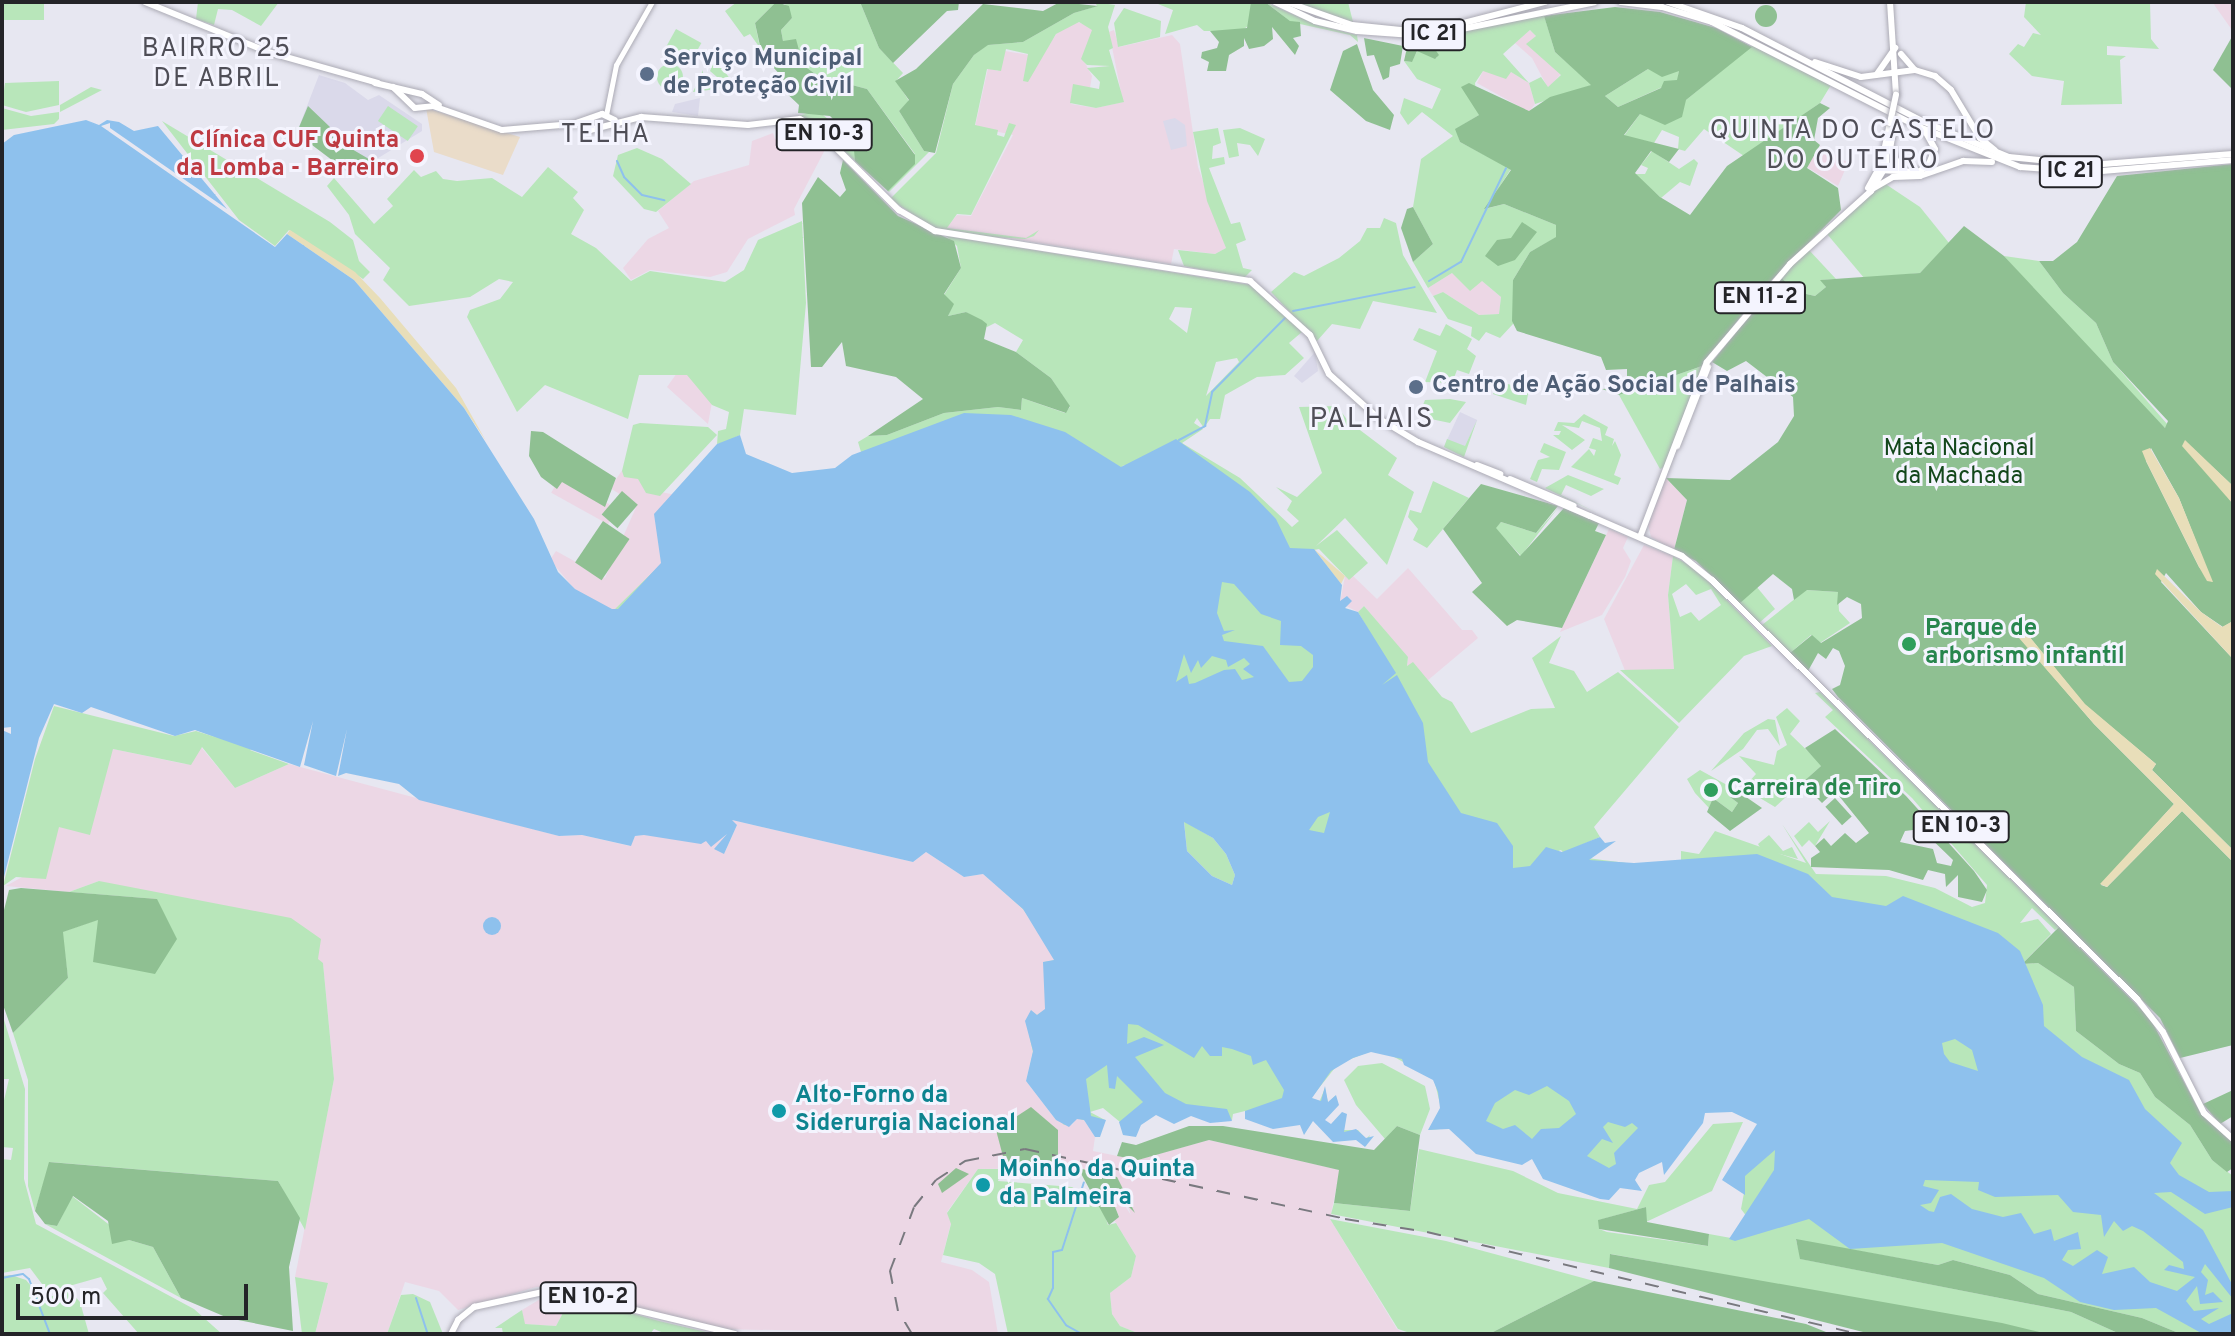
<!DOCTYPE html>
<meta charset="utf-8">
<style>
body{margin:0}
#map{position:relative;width:2235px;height:1336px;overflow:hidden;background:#e7e7f1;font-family:Overpass,sans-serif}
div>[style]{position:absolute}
.commercial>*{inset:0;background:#eadcc9}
.industrial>*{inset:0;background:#ecd7e5;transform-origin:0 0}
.built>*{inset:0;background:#dad9ea;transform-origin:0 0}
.green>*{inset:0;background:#b8e6ba;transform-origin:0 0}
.round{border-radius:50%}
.forest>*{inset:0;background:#8fc092;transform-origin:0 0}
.sand>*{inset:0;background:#e8deb9}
.water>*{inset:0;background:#8ec1ed}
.stream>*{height:2px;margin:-1px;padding:0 1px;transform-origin:1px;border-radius:1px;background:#8ec1ed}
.roads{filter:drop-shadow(0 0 2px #acabb5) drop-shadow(0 0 2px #acabb5)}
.secondary>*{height:5px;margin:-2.5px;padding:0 2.5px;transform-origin:2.5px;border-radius:2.5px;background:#fff}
.primary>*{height:6px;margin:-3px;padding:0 3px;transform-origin:3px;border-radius:3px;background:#fff}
.trunk>*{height:6px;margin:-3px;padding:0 3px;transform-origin:3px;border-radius:3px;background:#fff}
.rail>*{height:2px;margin-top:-1px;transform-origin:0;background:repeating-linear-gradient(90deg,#79797f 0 14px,transparent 0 28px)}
.bridges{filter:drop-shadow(0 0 2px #acabb5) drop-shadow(0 0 2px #acabb5)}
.primary-bridge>*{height:6px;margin:-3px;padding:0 3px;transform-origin:3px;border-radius:3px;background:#fff}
.dots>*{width:22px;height:22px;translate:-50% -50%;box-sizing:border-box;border:4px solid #f4f4fe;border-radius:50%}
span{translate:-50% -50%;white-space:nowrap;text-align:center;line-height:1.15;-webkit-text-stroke:6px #f4f4fe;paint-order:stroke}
.shield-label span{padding:2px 6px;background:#f4f4fe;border:2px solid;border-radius:6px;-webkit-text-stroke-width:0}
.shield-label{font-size:22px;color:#242428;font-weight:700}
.service-label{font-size:24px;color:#4e5e75;font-weight:700}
.left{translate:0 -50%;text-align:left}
.health-label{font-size:24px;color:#be3a42;font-weight:700}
.right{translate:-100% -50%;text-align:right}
.park-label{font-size:24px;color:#13471b}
.leisure-label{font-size:24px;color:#27864d;font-weight:700}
.culture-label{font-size:24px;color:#0d838f;font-weight:700}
.neighbourhood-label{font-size:26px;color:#4f4e57;letter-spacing:2px}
.quarter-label{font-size:28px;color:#4f4e57;letter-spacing:2px}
.frame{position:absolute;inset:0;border:4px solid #242428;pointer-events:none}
.scale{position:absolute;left:16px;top:1284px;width:232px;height:36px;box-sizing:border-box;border:4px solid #242428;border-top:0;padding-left:10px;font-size:24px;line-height:28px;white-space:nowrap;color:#242428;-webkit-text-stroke:6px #f4f4fe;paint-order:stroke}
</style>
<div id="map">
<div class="commercial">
<div style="clip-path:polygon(426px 108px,520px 137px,503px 175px,434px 152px)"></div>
</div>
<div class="industrial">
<div style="clip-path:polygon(2213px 2px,2233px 2px,2232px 30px,2215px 6px)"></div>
<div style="clip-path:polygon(1076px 21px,1093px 29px,1083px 59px,1092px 76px,1090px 88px,1074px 85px,1071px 104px,1096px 108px,1123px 102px,1109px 32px,1114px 30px,1119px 47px,1172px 35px,1180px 44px,1198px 167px,1226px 248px,1215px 254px,1174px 249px,1171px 264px,946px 228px,957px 215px,971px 216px,1013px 135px,975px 127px,988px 68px,998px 71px,1005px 51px,1041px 57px,1057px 33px)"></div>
<div style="clip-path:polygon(1530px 30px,1536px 36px,1527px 44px,1561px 74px,1548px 88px,1532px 58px,1515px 43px)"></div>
<div style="clip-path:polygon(1483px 71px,1511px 72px,1529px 83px,1535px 104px,1529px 112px,1477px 83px)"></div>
<div style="clip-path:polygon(809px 126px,828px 144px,794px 209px,795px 215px,748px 239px,727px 272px,710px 277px,650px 270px,631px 280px,623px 268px,648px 239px,669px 228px,658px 211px,694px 181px,749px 165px,752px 141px,773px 133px,775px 139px,787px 138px)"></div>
<div style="clip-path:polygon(1821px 146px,1848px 163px,1838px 186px,1802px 164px)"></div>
<div style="clip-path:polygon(1452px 273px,1482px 281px,1501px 297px,1499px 314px,1479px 315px,1443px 292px,1433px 296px,1428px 288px)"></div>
<div style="clip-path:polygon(677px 373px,690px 373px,712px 402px,708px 424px,667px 387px)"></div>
<div style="clip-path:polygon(623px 469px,636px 473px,646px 489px,676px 495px,666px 564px,618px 613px,577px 592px,550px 560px,556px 551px,605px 578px,637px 505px,610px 488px)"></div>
<div style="left:560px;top:477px;width:65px;height:18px;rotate:29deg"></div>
<div style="clip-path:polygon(1666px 478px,1687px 500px,1674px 550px,1651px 537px,1648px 525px)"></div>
<div style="clip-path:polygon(1609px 529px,1628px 537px,1623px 548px,1631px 561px,1625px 577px,1602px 615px,1560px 632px)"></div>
<div style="clip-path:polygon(1644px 545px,1673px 556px,1668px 595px,1674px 669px,1626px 673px,1604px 619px)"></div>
<div style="clip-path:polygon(1408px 568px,1462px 630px,1472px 630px,1478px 638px,1427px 681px,1413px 663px,1407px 666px,1408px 658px,1364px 606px,1358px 612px,1340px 603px,1345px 576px,1353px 576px,1377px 599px)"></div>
<div style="clip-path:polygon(201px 747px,235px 788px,289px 764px,559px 836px,582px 835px,630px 846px,635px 836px,644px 835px,706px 840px,711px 846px,727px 834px,724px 854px,737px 825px,728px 834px,732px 820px,913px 862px,926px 852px,964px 877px,983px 874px,1023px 909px,1055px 960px,1044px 962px,1046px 1009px,1029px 1026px,1033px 1051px,1026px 1081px,1056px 1120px,1072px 1125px,1077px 1118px,1084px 1120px,1095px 1137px,1093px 1151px,1137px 1160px,1209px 1140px,1340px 1170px,1330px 1219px,1397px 1329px,1406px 1334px,1140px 1334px,1120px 1326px,1112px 1314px,1110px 1293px,1131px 1277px,1136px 1256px,1113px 1218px,1119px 1216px,1105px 1185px,1110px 1183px,1131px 1215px,1117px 1177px,1078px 1168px,978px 1169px,947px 1212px,951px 1223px,941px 1262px,972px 1270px,989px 1282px,998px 1334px,714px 1329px,561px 1288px,536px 1287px,458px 1310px,439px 1291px,405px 1282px,387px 1334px,315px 1334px,328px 1284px,295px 1277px,334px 1079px,323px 963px,99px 881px,69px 892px,6px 886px,24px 876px,113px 749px,185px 764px)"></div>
<div style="clip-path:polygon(552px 1292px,572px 1296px,556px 1326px,524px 1324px,522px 1310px)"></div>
</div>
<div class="built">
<div style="clip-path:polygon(319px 75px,345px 83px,368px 100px,379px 95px,422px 124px,422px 131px,354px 173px,345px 171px,297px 132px)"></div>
<div style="clip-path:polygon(700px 98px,698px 116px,672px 112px,675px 104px)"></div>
<div style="clip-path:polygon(1175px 118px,1185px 125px,1187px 146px,1171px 150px,1163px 121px)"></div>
<div style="clip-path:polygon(1315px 352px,1318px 371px,1302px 383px,1294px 376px)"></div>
<div style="left:1460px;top:412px;width:19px;height:38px;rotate:25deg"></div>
</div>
<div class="green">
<div style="left:2px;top:2px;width:42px;height:18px"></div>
<div style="clip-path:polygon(198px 2px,279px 2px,261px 26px,232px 10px,218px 9px,214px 25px,196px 19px)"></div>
<div style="clip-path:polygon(737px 2px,776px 2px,755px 23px,760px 48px,750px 34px,744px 37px,725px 11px)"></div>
<div style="clip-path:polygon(784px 2px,860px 2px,879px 48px,903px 73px,896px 81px,909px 101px,899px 111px,924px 151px,929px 152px,889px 192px,816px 125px,797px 116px,818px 111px,853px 139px,915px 154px,867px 89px,818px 76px,803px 65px,783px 41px,781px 30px,792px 18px)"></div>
<div style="clip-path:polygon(1095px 2px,1115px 5px,1108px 27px,1113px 48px,1109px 50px,1124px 102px,1096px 108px,1070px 103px,1073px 84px,1099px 89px,1100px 82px,1087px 68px,1110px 66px,1087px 65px,1081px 59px,1092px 30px,1079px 22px,1056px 34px,1028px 82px,1023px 81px,1028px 54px,1006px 49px,1001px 71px,987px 69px,975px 125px,998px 130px,997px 135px,1004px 137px,1009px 123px,1016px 125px,971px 215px,957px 214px,947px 228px,1026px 238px,1039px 230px,1034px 236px,1025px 239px,992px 237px,933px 228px,890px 199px,936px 153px,953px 84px,974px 55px,987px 45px,1023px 42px,1074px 13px,1097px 6px)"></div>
<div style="clip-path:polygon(1153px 2px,1251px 2px,1251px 24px,1241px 31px,1204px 31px,1197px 25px,1165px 34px,1173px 10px)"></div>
<div style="clip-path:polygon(1265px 2px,1317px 25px,1357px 35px,1358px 42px,1350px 35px,1291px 22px)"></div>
<div style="clip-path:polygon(1292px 2px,1348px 2px,1353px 22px)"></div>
<div style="clip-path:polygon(2026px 2px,2150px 2px,2151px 39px,2159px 49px,2107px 46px,2107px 55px,2126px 56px,2120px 60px,2122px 104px,2061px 105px,2064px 81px,2032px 76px,2009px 54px,2018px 44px,2024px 47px,2033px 33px,2041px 35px,2024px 17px)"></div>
<div style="clip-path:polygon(1124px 8px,1161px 21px,1160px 37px,1118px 47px,1114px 23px)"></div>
<div style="clip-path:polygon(evenodd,1543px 12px,1555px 52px,1592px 85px,1535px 104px,1529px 83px,1511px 72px,1506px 79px,1483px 71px,1475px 83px,1479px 115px,1456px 129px,1460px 142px,1511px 169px,1485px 209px,1504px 204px,1556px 225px,1557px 237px,1530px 252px,1513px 280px,1513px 324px,1500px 338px,1486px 332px,1479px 341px,1471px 336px,1472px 327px,1448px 319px,1433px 296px,1443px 292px,1479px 315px,1499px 314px,1501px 297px,1482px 281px,1470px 291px,1452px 273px,1428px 288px,1413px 262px,1433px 244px,1413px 207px,1421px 159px,1453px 136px,1422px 112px,1408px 125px,1400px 113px,1404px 98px,1432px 109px,1441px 89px,1417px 79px,1404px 61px,1411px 62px,1418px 50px,1437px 58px,1427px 38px,1543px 12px,1530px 30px,1536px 36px,1526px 44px,1561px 75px,1548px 87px,1541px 77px,1529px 83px,1503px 54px,1530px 30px)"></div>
<div style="left:676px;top:29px;width:29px;height:22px;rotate:29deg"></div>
<div style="clip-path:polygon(1753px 45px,1831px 85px,1820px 103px,1744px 156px,1704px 129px,1685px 151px,1678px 149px,1679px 137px,1662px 130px,1654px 143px,1624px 136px,1640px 114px,1686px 100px)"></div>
<div style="clip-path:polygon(717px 55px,723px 56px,717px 61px,733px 83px,745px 80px,749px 85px,693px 92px,703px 70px,703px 83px,713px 86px,717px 77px,710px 71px)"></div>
<div class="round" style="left:657px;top:64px;width:26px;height:26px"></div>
<div style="clip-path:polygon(1648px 69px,1679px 71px,1678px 80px,1618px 107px,1605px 96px)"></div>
<div style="clip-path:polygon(59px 81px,59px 105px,26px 112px,2px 105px,5px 83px)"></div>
<div style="clip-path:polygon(91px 87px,102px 90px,60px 112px,60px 105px)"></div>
<div style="left:388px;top:106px;width:36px;height:18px;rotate:34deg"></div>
<div style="clip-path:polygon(2px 108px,31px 116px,59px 112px,59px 119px,54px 124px,2px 130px)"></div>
<div style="clip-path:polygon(162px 121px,330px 222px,353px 240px,359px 261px,370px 272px,363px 279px,289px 230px,275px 246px,239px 220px)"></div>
<div style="clip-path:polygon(1218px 128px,1221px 143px,1213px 146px,1212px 159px,1224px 157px,1225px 164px,1209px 168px,1231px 224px,1240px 222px,1246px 240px,1236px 244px,1243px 268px,1252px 270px,1244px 278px,1184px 266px,1178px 250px,1215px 254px,1226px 248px,1207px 201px,1193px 132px)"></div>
<div style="clip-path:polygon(1240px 128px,1265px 139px,1258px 156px,1250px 145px,1237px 143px,1239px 156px,1229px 158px,1223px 130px)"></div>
<div style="clip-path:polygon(637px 148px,662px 159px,691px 184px,656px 212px,644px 209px,613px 176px,618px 155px)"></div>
<div style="clip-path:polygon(1652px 151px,1679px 169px,1694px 159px,1698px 163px,1690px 186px,1680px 182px,1661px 198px,1635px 174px,1645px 174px,1648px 168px,1641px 165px)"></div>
<div style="clip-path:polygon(evenodd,548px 167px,578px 192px,573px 198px,584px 210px,571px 234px,596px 248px,631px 281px,650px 271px,725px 282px,744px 270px,758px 240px,802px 221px,806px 303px,796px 415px,744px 409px,740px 435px,734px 438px,745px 455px,793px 475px,836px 470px,860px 454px,859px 484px,861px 452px,858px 442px,868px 436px,887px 435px,944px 413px,998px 407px,1021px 410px,1022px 398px,1065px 413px,1070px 407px,1051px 378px,1016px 352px,1023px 340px,995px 323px,987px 327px,966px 312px,948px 316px,953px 304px,944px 295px,961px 268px,957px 246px,946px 236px,1251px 285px,1302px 332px,1289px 343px,1304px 358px,1285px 375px,1257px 377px,1225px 395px,1220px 419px,1210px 419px,1204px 428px,1197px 418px,1194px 423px,1203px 429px,1182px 443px,1240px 478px,1292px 527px,1299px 521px,1287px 510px,1292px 501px,1276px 487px,1297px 497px,1322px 473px,1299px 407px,1337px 406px,1348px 421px,1397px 458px,1388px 475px,1414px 492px,1387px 565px,1345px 518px,1316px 546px,1337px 530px,1368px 563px,1349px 580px,1319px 549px,1314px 550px,1340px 584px,1339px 611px,1393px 672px,1358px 612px,1364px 606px,1408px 657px,1407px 666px,1413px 662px,1442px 697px,1452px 702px,1471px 733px,1531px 709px,1555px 708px,1532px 658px,1561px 636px,1549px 663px,1574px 671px,1587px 692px,1618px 672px,1679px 727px,1594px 827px,1600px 837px,1579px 846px,1572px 863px,1561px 850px,1556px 852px,1553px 889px,1494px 967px,1450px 952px,1393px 952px,1329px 942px,1265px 900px,1257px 869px,1266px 866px,1264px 858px,1244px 833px,1244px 824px,1123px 687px,1132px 654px,1179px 592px,1186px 563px,1197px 553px,1224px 546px,1251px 556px,1310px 604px,1328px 641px,1340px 646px,1357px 672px,1364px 676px,1378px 732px,1384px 731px,1373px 698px,1379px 691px,1371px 697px,1368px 679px,1316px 605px,1254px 552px,1228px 541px,1195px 548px,1177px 568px,1177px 583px,1167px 551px,1183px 526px,1180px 514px,1165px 499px,1137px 500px,1131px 494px,1133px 471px,1126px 465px,1122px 466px,1130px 474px,1125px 489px,1130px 500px,1156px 502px,1177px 516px,1175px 537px,1162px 556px,1175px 587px,1173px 596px,1137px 621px,1097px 666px,1032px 626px,1038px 618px,1018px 621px,998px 609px,855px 597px,848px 558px,841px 546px,840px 506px,837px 529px,853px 597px,776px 613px,783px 590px,783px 575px,767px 565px,770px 556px,769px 551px,765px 565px,748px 565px,741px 537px,728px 537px,728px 530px,717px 524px,718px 499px,712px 494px,717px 500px,713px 522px,727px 539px,738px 538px,745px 565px,751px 571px,769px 567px,780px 576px,774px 607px,620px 662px,614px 610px,662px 563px,656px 514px,688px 478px,693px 483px,705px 483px,703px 491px,710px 494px,705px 490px,707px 483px,693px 475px,724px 443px,717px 444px,718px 431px,726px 429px,729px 412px,712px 405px,687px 375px,639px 375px,628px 419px,545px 385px,517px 412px,467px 317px,470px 310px,500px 299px,513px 282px,499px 279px,470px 297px,409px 306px,383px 280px,390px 268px,355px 234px,349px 215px,327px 186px,334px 178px,374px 224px,393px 206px,387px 199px,414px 170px,421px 177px,436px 171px,443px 179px,457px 181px,492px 178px,522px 197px,548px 167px,1175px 307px,1192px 308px,1187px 333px,1169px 319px,1175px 307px,548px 167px,1237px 358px,1239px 362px,1206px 396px,1216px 362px,1237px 358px)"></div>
<div style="clip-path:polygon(1884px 183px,1920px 207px,1949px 243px,1920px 273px,1865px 279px,1827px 234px)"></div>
<div style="clip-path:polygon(1384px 218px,1396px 223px,1403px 255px,1437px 313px,1373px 301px,1360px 329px,1332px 324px,1317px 341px,1271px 292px,1294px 272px,1304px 276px,1339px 258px,1360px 241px,1367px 228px,1380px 228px)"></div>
<div style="clip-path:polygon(1809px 250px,1836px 279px,1821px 280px,1826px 287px,1815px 296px,1793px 291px,1781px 277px)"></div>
<div style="clip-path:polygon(2004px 256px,2039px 261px,2063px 293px,2096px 323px,2113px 362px,2168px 425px,2165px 428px,2104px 369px)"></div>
<div style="clip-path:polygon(1446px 324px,1472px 339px,1467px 349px,1476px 356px,1469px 374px,1457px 370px,1452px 383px,1425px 382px,1437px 351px,1413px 340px,1419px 328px,1440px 336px)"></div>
<div style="clip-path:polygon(1702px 366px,1664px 467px,1660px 469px,1619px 395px)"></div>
<div style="clip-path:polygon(1499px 382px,1529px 389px,1526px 405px,1493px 394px)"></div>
<div style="clip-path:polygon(1450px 399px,1466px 402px,1450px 423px,1426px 418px,1431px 408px,1423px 405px,1425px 400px)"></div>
<div style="clip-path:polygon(1584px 414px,1608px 427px,1605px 435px,1614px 439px,1612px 446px,1615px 441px,1621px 455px,1614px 475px,1621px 478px,1618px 485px,1571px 467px,1589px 449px,1594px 456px,1596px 450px,1589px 448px,1593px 438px,1602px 441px,1600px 428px,1582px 421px,1579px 428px,1562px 425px,1585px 440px,1572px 450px,1553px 435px,1559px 435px,1561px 431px,1554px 431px,1558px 422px,1574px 423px)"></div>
<div style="clip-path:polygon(1477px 420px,1464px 457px,1444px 447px,1447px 439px,1465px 446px)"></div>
<div style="clip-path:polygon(640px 423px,708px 427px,717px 435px,660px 496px,646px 493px,638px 479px,624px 477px,622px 471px,633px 425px)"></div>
<div style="clip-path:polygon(1544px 443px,1566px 452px,1559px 470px,1542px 469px,1537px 482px,1530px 479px,1538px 460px,1550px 457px,1540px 452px)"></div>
<div style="clip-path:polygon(1568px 475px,1604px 489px,1591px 496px,1566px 485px,1561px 495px,1599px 514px,1545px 488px)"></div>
<div style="clip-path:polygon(1433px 481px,1469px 498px,1427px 548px,1413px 540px,1418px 529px,1408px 517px,1410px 510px,1421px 513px)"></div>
<div style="clip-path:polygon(1558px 508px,1521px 556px,1495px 528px,1501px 522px,1536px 533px)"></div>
<div style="clip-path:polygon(evenodd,1673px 556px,1696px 569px,1772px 646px,1744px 656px,1679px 723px,1620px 670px,1674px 669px,1668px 595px,1673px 556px,1686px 584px,1696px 595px,1711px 589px,1721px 605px,1699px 621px,1691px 612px,1680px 617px,1672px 594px,1686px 584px)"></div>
<div style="clip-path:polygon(1756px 586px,1775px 609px,1759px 623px,1739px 604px)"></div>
<div style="clip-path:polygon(1806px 590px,1838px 592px,1839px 611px,1850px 623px,1820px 643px,1811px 635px,1790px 653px,1762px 625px)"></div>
<div style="clip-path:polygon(evenodd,868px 684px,914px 693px,914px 713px,933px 768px,948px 789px,925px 714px,926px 698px,954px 716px,989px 757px,1010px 814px,983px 774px,978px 773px,975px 780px,1001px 820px,1020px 836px,1016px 872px,1047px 924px,1091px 975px,1071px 1047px,1045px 1070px,1039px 1079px,1088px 1119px,1042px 1078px,1060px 1066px,1073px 1048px,1096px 979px,1224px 1017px,1290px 1009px,1346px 1018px,1389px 1015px,1417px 1027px,1424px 1018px,1482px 1036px,1530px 1038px,1665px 1009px,1679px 1013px,1693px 1035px,1722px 1057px,1697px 1032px,1692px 1016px,1657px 996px,1650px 983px,1663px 983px,1649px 976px,1664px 974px,1679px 982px,1686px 1000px,1711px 1019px,1724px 1051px,1768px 1107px,1796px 1110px,1841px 1152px,1854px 1189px,1877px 1213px,1957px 1238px,2017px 1235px,2043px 1263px,2041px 1257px,2054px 1262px,2082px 1293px,2110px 1302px,2140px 1295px,2162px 1301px,2139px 1292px,2116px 1298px,2091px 1293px,2022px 1234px,1956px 1231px,1922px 1215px,1880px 1209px,1857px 1185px,1847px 1153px,1814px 1115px,1796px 1106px,1769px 1103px,1725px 1048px,1710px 1012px,1687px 996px,1684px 983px,1707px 994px,1724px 1000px,1676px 971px,1654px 969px,1674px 938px,1721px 920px,1775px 918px,1831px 935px,1792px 918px,1749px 915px,1722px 918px,1679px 933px,1648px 968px,1572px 958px,1545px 965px,1535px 950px,1549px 931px,1583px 902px,1571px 895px,1587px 858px,1634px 864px,1681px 861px,1681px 851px,1699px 854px,1715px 831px,1806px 863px,1782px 824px,1816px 874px,1886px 876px,1935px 888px,1972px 907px,1985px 903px,1987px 885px,1912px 798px,1825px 717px,1833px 710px,1815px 693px,1820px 692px,2059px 927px,2055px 930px,2032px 908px,2020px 923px,2038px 919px,2051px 934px,2022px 964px,2038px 963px,2074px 987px,2076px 1031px,2119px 1064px,2140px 1073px,2155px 1097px,2190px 1125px,2212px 1160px,2233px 1176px,2233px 1334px,2181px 1334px,2142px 1318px,2038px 1294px,2010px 1275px,1953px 1260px,1938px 1265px,1796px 1240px,1801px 1259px,2071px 1312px,2120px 1334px,2048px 1334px,1611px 1254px,1609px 1268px,1331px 1214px,1334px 1203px,1410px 1211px,1419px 1149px,1513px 1171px,1558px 1193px,1637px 1209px,1649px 1185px,1665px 1182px,1713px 1124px,1743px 1122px,1712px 1191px,1646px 1222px,1646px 1207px,1599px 1220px,1599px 1229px,1607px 1232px,1708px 1246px,1709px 1234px,1731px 1238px,1747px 1217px,1741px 1209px,1744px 1193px,1723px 1179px,1759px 1124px,1732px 1111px,1704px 1112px,1702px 1122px,1665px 1170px,1663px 1160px,1639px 1172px,1633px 1180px,1641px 1190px,1619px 1187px,1609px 1199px,1543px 1178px,1533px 1157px,1522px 1164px,1477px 1153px,1450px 1128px,1429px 1130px,1441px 1108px,1434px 1079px,1387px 1053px,1371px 1051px,1338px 1064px,1311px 1098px,1318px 1105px,1325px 1088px,1328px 1103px,1335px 1096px,1338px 1105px,1323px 1120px,1331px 1125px,1346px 1114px,1341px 1130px,1358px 1130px,1366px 1139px,1370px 1135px,1366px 1146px,1356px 1139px,1333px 1141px,1313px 1119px,1304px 1134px,1301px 1124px,1273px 1128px,1246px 1118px,1245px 1111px,1233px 1114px,1232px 1120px,1210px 1122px,1191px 1115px,1174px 1123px,1156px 1114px,1140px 1125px,1135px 1136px,1123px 1134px,1120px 1122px,1103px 1108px,1090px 1112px,1105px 1120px,1099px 1136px,1087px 1121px,1076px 1118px,1064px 1125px,1027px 1081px,1033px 1052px,1026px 1021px,1031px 1011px,1037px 1015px,1046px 1009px,1044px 962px,1056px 960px,1037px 929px,1023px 909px,984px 873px,964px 876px,926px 851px,914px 860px,903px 855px,906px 848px,899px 842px,910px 827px,909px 813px,901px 796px,921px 803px,928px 799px,952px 820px,932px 802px,931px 787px,921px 792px,912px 781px,905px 791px,897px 774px,905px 772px,901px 759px,887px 751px,868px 751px,843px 720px,843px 707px,794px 710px,788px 703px,868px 684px,1763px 1029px,1803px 1059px,1879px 1097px,1900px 1113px,1911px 1114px,1926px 1123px,1943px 1122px,1970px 1142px,1990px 1144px,2016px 1171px,2034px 1175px,2047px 1188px,2071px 1194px,2099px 1192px,2117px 1167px,2123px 1165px,2136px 1169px,2162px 1188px,2122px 1167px,2104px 1192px,2070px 1195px,2048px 1191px,2033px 1177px,2018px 1175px,1989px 1146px,1971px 1145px,1943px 1124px,1923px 1126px,1912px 1116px,1898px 1115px,1869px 1094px,1804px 1064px,1765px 1038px,1763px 1029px)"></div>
<div style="clip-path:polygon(75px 686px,254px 747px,250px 750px,289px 764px,235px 788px,202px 747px,191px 765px,113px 749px,90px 835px,59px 827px,46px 879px,16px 877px,3px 886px,35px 759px,54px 706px,174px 736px,196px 731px,218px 738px)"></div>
<div style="clip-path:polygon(1787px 708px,1800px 721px,1790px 734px,1822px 765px,1798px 787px,1797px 782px,1784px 783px,1785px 789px,1797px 787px,1775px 807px,1760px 798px,1769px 796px,1770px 790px,1748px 783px,1756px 774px,1739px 756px,1774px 765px,1777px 751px,1787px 745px,1776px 717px)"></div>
<div style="clip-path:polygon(1768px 719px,1775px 720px,1780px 746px,1768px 729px,1757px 730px,1743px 749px,1711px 771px,1744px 733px)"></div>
<div style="clip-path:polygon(1700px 770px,1736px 790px,1730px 797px,1738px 803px,1732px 812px,1713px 798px,1709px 808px,1695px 793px,1687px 779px)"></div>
<div style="clip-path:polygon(1184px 821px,1213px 838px,1226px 854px,1235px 875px,1232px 885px,1212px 876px,1187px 851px)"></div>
<div style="clip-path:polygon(1830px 821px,1815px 846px,1809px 840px,1802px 847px,1794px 836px,1809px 822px,1818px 832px)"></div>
<div style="clip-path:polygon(1769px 835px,1783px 851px,1792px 847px,1798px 859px,1761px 849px,1758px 844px)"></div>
<div style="clip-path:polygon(99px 881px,291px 918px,321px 939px,318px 959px,323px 963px,334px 1079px,305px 1230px,278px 1181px,50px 1162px,35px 1211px,28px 1186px,28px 1080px,13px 1033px,68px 978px,62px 932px,157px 899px,69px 892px)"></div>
<div style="clip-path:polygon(2px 1013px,25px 1089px,24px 1179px,36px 1224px,194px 1309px,222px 1334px,139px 1334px,103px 1293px,107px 1289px,101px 1277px,48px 1292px,30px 1268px,2px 1273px,2px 1159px,11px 1160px,13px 1148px,2px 1147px,2px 1109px,9px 1079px,2px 1079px)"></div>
<div style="clip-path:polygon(1382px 1063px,1425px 1086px,1430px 1109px,1420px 1135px,1397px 1126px,1385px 1139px,1356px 1105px,1344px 1080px,1358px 1066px)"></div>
<div style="clip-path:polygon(978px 1169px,1002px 1169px,998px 1181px,1072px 1187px,1102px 1206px,1108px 1225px,1116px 1223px,1136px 1256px,1131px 1277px,1110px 1293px,1112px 1314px,1120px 1326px,1140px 1334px,1008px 1334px,995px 1274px,979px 1263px,943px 1255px,951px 1224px,947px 1213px)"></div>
<div style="clip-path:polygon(72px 1196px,129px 1240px,153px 1247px,181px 1298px,45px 1224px,57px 1226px)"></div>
<div style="clip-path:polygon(1330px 1219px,1446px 1241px,1594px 1281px,1489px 1334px,1413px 1334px,1398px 1329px)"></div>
<div style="clip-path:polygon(11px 1275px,26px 1280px,42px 1299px,70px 1291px,80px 1302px,89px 1334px,2px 1334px,2px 1276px)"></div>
<div style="clip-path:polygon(295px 1277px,328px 1283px,315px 1334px,302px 1334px)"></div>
<div style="clip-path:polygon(413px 1294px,430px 1302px,443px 1334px,387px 1334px,401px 1295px)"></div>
<div style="clip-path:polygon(572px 1296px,659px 1321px,715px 1334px,666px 1334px,654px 1329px,650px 1334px,503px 1334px,502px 1328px,495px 1328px,522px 1310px,525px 1324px,556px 1326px)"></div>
</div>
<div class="forest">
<div style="clip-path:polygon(776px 2px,789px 6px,792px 18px,781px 30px,783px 41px,796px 39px,803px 65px,818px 76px,867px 89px,915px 155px,915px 164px,888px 191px,855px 161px,853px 139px,830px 116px,798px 113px,799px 105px,783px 90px,783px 78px,762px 55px,755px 23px)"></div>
<div style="clip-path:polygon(860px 2px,959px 2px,958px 10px,947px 11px,893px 63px,879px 48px)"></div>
<div style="clip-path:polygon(1060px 2px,1098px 6px,1074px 13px,1023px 42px,988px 45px,974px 55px,953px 84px,935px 153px,924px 151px,899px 111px,909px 100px,895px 81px,916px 69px,983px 4px,1043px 11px)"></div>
<div style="clip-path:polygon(1251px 2px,1265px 2px,1290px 21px,1300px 22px,1301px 36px,1293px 38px,1299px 46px,1295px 55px,1272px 27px,1273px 39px,1264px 46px,1249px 49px,1244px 38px,1244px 46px,1229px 55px,1226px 71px,1207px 71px,1209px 62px,1201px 58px,1202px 52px,1217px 48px,1219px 42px,1210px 31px,1247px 28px)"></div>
<div class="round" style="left:1755px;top:5px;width:22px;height:22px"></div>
<div style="clip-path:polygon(evenodd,1615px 7px,1660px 12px,1716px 28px,1752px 47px,1686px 100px,1682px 117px,1665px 125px,1640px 114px,1624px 135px,1679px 149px,1669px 162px,1651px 151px,1635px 173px,1660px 197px,1690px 215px,1727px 166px,1820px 103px,1830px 108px,1818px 118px,1814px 140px,1820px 145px,1807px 168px,1838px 188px,1841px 210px,1760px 292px,1702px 366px,1619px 395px,1602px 389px,1627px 387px,1627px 369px,1606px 370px,1601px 357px,1517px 331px,1512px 321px,1513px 280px,1530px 252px,1556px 237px,1556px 225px,1504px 204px,1484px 209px,1511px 170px,1460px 142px,1455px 129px,1479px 115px,1461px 87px,1469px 83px,1529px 111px,1550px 97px,1591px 85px,1555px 52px,1544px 16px,1615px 7px,1648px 69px,1662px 77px,1679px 71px,1677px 80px,1664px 81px,1661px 88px,1618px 107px,1605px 96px,1648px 69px)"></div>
<div style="clip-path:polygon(2233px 35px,2233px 90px,2213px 70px)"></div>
<div style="clip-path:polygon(1364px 38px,1403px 46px,1400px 64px,1390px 67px,1389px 77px,1383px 80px,1374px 55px,1367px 56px)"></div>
<div style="clip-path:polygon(1427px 38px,1439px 55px,1435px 59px,1417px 51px,1412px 62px,1404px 61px,1408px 43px)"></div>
<div style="clip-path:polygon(1357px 44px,1373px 90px,1394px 115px,1390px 130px,1366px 121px,1330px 90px,1343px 51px)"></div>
<div style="clip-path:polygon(308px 106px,330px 127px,333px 138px,374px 162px,348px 172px,304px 139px,297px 132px)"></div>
<div style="clip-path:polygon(843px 160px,898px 216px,954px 241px,961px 268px,944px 294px,954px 304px,948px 316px,966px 312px,982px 320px,987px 324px,984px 339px,1016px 352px,1051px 378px,1070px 406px,1066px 413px,1022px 398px,1021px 410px,998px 407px,944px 413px,887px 435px,868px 436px,923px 399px,896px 377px,846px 366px,842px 342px,822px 367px,811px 367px,802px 203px,818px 177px,840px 197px,846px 190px,840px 173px)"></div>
<div style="clip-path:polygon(evenodd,2233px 164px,2233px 486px,2187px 443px,2233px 504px,2233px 621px,2223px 627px,2201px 612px,2166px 573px,2161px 582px,2233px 659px,2233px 850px,2152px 770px,2156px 764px,2084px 704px,2028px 635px,2020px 638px,2094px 724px,2174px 804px,2101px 885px,2107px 887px,2182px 811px,2233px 862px,2233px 1045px,2180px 1058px,2160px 1018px,1838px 697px,1832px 689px,1840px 685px,1845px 666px,1839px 651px,1833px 648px,1826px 659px,1818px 653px,1808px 671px,1790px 653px,1812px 635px,1821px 643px,1862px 618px,1861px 604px,1847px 597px,1837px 605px,1838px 592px,1807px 590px,1794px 600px,1792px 589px,1773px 574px,1739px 604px,1696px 561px,1674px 550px,1687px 500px,1666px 478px,1730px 480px,1778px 442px,1794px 416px,1793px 397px,1746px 361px,1727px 371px,1712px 362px,1781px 277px,1793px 291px,1815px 296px,1826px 287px,1820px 280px,1920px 273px,1964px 226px,2004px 256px,2165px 428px,2168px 421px,2113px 362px,2096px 323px,2063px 293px,2039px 261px,2053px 261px,2077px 242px,2117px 176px,2233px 164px,2151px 448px,2179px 498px,2212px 582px,2199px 567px,2146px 461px,2151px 448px)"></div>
<div style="clip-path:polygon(1413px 207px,1433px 244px,1413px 262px,1401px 228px,1407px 209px)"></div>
<div style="clip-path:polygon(1522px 222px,1537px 232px,1515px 260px,1498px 266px,1485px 256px,1497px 240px,1511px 238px)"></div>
<div style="clip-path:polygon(531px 431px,543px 432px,616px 478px,605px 507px,562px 482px,557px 489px,541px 477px,529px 456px)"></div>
<div style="clip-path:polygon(1481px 484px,1558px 506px,1536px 533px,1501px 522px,1496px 528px,1520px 556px,1564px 508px,1599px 523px,1595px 531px,1606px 535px,1562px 628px,1517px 620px,1507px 626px,1472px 592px,1482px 583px,1443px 529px)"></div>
<div style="left:622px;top:491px;width:21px;height:31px;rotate:41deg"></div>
<div style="left:603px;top:521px;width:32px;height:50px;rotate:34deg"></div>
<div style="clip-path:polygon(evenodd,1835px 729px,1906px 796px,1974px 871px,1987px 890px,1982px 902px,1958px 897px,1958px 875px,1946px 887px,1945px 874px,1928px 870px,1923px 880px,1889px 870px,1811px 867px,1811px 858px,1820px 852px,1815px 846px,1824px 838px,1831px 846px,1845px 833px,1856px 843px,1869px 833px,1835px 791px,1822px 803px,1802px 783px,1821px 766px,1805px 748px,1835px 729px,1921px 829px,1953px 860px,1951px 866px,1937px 863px,1933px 849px,1900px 842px,1905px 831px,1921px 829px)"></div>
<div style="clip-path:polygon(1736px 790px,1762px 808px,1730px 831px,1707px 812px,1713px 798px,1732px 812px,1738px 803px,1730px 797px)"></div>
<div style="left:1835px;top:798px;width:25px;height:13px;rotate:48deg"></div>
<div style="clip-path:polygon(21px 888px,157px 899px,177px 939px,155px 974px,93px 962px,98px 920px,63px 932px,68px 978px,13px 1033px,2px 1002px,2px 918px,9px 890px)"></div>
<div style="clip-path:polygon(2059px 927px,2150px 1018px,2201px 1114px,2233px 1143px,2233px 1168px,2227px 1172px,2212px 1160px,2190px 1125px,2155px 1097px,2140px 1073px,2119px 1064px,2076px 1031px,2074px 987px,2038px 963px,2022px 964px)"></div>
<div style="clip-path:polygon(2233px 1090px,2233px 1116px,2220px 1124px,2203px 1104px)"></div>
<div style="clip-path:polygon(1031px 1107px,1058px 1130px,1058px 1161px,1005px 1164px,996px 1130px)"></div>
<div style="clip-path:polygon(1189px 1126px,1223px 1126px,1374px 1150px,1397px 1126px,1420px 1135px,1410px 1211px,1334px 1203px,1339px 1170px,1209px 1140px,1138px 1160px,1117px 1156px,1122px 1142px,1136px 1145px)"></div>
<div style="clip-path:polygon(49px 1162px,278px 1181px,300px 1218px,289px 1267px,293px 1331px,228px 1318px,181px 1298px,153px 1247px,129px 1240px,112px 1244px,108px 1221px,73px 1196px,57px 1226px,45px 1224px,35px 1211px)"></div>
<div style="clip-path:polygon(956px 1168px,969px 1174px,942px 1193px,938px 1184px)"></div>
<div style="clip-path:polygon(1078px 1168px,1117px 1177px,1135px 1213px,1106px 1184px,1119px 1217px,1109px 1225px)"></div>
<div style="clip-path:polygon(1646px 1207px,1647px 1222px,1709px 1234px,1708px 1246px,1599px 1229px,1598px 1220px)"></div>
<div style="clip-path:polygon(1796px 1239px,1938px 1265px,1953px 1260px,2010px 1275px,2038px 1294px,2142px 1318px,2181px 1334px,2120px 1334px,2071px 1312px,1800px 1259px)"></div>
<div style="clip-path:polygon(1610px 1254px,2002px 1323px,2048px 1334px,1871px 1334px,1609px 1268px)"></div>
<div style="clip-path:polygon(1594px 1281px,1806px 1324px,1831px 1334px,1489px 1334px)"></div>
</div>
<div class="sand">
<div style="clip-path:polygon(290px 230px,355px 272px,380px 298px,456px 388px,486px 441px,464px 408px,354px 280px,287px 234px)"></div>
<div style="clip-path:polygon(2185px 440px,2233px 486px,2233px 504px,2182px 446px)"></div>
<div style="clip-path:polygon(2150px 448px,2179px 498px,2213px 582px,2207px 581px,2199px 567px,2146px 461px,2142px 451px)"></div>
<div style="clip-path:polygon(1314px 549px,1345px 576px,1341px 584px)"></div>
<div style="clip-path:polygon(2157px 569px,2201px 612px,2222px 627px,2233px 621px,2233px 659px,2155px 574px)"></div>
<div style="clip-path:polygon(2028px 635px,2085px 704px,2156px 764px,2152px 770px,2233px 850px,2233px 862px,2182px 811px,2107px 887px,2100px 884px,2174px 804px,2094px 724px,2019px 638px)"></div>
</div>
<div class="water">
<div style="clip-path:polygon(evenodd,86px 120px,99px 125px,107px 120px,119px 122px,134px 131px,158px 126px,227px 209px,110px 128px,110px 123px,101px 126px,275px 247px,287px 234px,354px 280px,464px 408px,534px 519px,558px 572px,575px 589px,612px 609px,618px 609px,661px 563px,654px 514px,717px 444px,740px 435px,746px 454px,792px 473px,835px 468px,852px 455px,964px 413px,1011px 415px,1065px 432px,1121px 467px,1176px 439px,1250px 492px,1276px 519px,1290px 548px,1314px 549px,1342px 585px,1340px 601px,1347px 596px,1352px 601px,1345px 608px,1358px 612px,1396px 673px,1382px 685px,1397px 675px,1423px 723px,1428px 762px,1461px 813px,1497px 823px,1513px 846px,1513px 868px,1530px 866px,1546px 847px,1562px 852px,1600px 837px,1605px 843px,1616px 841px,1589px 860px,1634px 863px,1757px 854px,1808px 874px,1832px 897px,1886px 906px,1903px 896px,1998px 933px,2020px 951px,2043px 1005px,2044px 1026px,2082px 1057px,2129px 1080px,2145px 1109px,2182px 1143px,2170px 1163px,2179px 1175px,2209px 1192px,2233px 1191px,2233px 1207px,2205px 1214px,2171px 1192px,2154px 1193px,2203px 1230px,2233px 1286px,2233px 1299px,2205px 1264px,2201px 1272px,2208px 1280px,2205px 1295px,2213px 1292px,2223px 1302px,2200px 1304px,2197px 1286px,2186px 1301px,2194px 1311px,2219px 1308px,2201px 1319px,2209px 1324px,2233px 1313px,2233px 1334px,2203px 1334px,2156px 1308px,2114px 1310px,2080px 1302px,2044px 1278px,1942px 1243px,1850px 1249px,1809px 1219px,1735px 1241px,1729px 1239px,1774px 1170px,1775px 1150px,1745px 1176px,1745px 1195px,1722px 1180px,1757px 1124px,1732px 1112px,1705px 1113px,1703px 1123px,1664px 1175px,1662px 1162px,1639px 1173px,1635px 1180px,1642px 1191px,1620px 1188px,1609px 1200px,1600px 1199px,1543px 1179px,1532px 1159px,1522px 1165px,1476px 1154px,1449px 1129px,1428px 1130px,1440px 1108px,1438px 1092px,1433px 1080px,1404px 1065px,1402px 1059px,1371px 1052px,1353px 1058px,1331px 1071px,1312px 1098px,1321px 1101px,1325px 1086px,1328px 1102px,1336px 1095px,1339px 1105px,1325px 1120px,1331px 1124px,1342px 1112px,1347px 1114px,1344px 1132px,1356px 1129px,1366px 1138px,1374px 1136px,1365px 1147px,1356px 1140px,1333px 1142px,1313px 1121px,1304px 1135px,1300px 1125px,1273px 1129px,1245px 1119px,1245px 1111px,1282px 1098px,1284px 1090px,1266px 1060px,1253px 1065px,1251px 1056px,1232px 1049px,1222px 1047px,1222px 1056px,1210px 1056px,1202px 1046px,1194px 1058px,1138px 1025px,1128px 1024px,1127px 1044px,1144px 1037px,1164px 1045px,1135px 1057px,1165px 1093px,1186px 1104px,1227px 1109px,1232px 1121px,1210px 1123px,1191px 1116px,1174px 1124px,1156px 1115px,1141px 1125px,1136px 1137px,1123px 1135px,1119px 1122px,1143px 1102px,1117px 1076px,1115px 1089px,1109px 1088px,1107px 1065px,1086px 1079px,1091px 1116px,1106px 1120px,1100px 1137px,1095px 1137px,1084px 1120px,1077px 1119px,1069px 1127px,1056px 1120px,1026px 1081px,1033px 1051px,1025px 1021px,1031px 1010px,1037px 1015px,1045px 1009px,1043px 962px,1054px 960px,1023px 909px,983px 874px,964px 877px,926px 852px,913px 862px,732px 820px,737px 825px,724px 854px,714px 849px,727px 834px,711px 847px,706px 841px,701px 844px,644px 835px,635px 836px,631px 846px,582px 835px,559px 836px,419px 800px,399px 784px,346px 773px,338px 776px,347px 729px,336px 776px,304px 765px,313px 721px,300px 767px,195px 730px,175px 736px,91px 707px,82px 713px,54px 704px,39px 738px,2px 885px,2px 730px,11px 734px,11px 727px,2px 728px,2px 144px,14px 135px,86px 120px,1222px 582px,1234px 584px,1261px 614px,1281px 621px,1280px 645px,1301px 646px,1313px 655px,1313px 667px,1302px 681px,1289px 682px,1263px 646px,1224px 641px,1222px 635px,1235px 630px,1224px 631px,1217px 613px,1222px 582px,86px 120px,1184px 654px,1191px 673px,1198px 660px,1201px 668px,1212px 656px,1226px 660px,1228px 667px,1244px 658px,1250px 664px,1243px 669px,1254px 677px,1242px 680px,1235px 669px,1224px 670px,1195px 683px,1189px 684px,1187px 675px,1176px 682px,1184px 654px,86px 120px,1330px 812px,1324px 833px,1309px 830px,1318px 817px,1330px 812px,86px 120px,1184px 822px,1213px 838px,1226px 854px,1235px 875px,1232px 885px,1212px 876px,1187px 851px,1184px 822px,86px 120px,1955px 1039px,1972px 1050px,1978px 1071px,1950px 1062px,1944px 1054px,1942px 1043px,1955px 1039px,86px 120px,1547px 1086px,1569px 1101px,1576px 1114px,1559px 1128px,1541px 1129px,1532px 1139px,1515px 1125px,1503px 1129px,1486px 1121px,1495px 1103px,1515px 1090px,1529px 1095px,1547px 1086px,86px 120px,1608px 1122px,1625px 1127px,1632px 1123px,1638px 1128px,1614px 1153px,1616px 1164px,1609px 1168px,1587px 1156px,1602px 1139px,1613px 1143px,1603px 1127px,1608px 1122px,86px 120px,1925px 1180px,1979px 1182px,1978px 1190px,1995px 1197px,2058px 1195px,2073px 1212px,2101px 1215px,2104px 1237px,2114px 1221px,2123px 1231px,2132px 1226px,2143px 1231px,2183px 1262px,2184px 1269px,2169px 1265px,2164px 1270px,2195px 1277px,2177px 1291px,2150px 1282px,2134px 1267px,2102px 1274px,2108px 1257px,2097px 1250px,2073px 1266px,2062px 1260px,2068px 1250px,2081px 1249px,2078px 1232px,2054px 1241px,2051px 1229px,2034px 1234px,2021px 1213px,2003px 1217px,1972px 1209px,1951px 1194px,1940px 1197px,1934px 1212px,1929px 1211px,1920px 1205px,1931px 1203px,1939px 1190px,1923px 1186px,1925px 1180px)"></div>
<div class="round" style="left:483px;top:917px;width:18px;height:18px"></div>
</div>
<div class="stream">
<div style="left:617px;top:161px;width:17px;rotate:66deg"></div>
<div style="left:624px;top:177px;width:25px;rotate:45deg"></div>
<div style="left:642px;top:195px;width:23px;rotate:13deg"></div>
<div style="left:1429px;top:281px;width:37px;rotate:-31deg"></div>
<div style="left:1461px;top:262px;width:104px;rotate:-64.4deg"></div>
<div style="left:1293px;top:311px;width:124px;rotate:-11.1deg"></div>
<div style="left:1179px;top:440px;width:30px;rotate:-28deg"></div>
<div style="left:1205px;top:426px;width:35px;rotate:-78deg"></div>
<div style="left:1212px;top:392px;width:104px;rotate:-45.4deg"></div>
<div style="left:2px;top:1278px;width:21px;rotate:-11deg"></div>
<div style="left:23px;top:1274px;width:8px;rotate:40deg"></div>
<div style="left:29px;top:1279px;width:59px;rotate:69.1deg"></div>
<div style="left:416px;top:1298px;width:38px;rotate:72deg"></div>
<div style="left:1082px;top:1334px;width:18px;rotate:-151deg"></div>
<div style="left:1066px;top:1325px;width:32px;rotate:-125deg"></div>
<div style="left:1048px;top:1299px;width:12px;rotate:-66deg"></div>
<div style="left:1053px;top:1288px;width:36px;rotate:-90deg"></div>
<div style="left:1053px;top:1252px;width:9px;rotate:-13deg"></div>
<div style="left:1062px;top:1250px;width:71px;rotate:-72.1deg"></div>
</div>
<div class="roads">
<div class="secondary">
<div style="left:606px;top:115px;width:51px;rotate:-78.7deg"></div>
<div style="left:616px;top:65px;width:73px;rotate:-60.3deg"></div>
</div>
<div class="primary">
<div style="left:145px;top:2px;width:133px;rotate:22.1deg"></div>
<div style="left:268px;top:52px;width:114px;rotate:15.7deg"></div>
<div style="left:1890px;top:2px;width:93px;rotate:86.3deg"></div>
<div style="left:375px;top:83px;width:48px;rotate:13.2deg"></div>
<div style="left:422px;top:94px;width:20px;rotate:33deg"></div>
<div style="left:393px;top:87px;width:30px;rotate:44deg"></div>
<div style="left:415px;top:108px;width:18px;rotate:-6deg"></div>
<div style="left:433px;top:106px;width:73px;rotate:19.2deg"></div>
<div style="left:502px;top:130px;width:71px;rotate:-4.8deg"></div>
<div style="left:573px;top:124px;width:31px;rotate:-19deg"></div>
<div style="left:602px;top:114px;width:14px;rotate:25deg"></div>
<div style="left:578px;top:123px;width:14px;rotate:30deg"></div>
<div style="left:590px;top:130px;width:53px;rotate:-14.3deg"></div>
<div style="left:641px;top:117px;width:107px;rotate:4.3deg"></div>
<div style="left:748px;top:125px;width:52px;rotate:-6.6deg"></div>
<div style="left:800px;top:119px;width:18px;rotate:29deg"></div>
<div style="left:816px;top:128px;width:117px;rotate:44.7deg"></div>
<div style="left:899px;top:210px;width:42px;rotate:30.3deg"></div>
<div style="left:935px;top:231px;width:319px;rotate:9deg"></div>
<div style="left:1250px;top:281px;width:81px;rotate:42deg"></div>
<div style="left:1310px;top:335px;width:43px;rotate:64deg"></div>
<div style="left:1329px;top:374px;width:66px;rotate:41.9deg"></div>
<div style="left:1378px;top:418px;width:47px;rotate:31deg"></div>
<div style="left:1418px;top:442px;width:187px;rotate:23.3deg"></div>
<div style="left:1890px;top:150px;width:25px;rotate:-81deg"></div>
<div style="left:1868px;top:188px;width:26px;rotate:-61deg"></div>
<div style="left:1881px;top:165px;width:39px;rotate:-78deg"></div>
<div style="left:1677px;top:446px;width:85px;rotate:-68.6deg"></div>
<div style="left:1477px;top:465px;width:25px;rotate:21deg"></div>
<div style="left:1510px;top:479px;width:69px;rotate:22.9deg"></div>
<div style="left:1590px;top:516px;width:100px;rotate:23.5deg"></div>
<div style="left:1682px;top:556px;width:38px;rotate:39deg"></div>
<div style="left:1712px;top:580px;width:597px;rotate:44.59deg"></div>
<div style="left:2137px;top:999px;width:42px;rotate:51.8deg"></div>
<div style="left:2163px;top:1032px;width:91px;rotate:63.2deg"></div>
<div style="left:2204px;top:1113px;width:39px;rotate:42deg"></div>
<div style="left:1640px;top:537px;width:187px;rotate:-69.1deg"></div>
<div style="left:1707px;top:362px;width:128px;rotate:-49.7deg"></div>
<div style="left:1790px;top:264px;width:109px;rotate:-42deg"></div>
<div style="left:1871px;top:191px;width:27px;rotate:-59deg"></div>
<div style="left:451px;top:1334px;width:16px;rotate:-63deg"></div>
<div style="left:458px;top:1320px;width:21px;rotate:-39deg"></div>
<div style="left:474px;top:1307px;width:80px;rotate:-12.3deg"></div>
<div style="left:552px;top:1290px;width:188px;rotate:13.5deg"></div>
</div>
<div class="trunk">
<div style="left:1275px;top:2px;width:44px;rotate:25.4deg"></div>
<div style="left:1315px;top:21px;width:43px;rotate:13.4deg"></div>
<div style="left:1357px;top:31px;width:70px;rotate:4.1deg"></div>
<div style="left:1427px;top:36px;width:171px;rotate:-11.4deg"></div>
<div style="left:1287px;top:2px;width:69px;rotate:19.5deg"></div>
<div style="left:1352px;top:25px;width:49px;rotate:5.8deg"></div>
<div style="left:1401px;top:30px;width:55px;rotate:-5.2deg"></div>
<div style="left:1456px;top:25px;width:92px;rotate:-14.5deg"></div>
<div style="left:1621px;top:2px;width:41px;rotate:7deg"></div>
<div style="left:1662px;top:7px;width:52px;rotate:16.7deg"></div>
<div style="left:1712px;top:22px;width:230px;rotate:26.9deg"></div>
<div style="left:1917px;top:126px;width:111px;rotate:21.7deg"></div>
<div style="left:2020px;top:167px;width:70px;rotate:4.1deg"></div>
<div style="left:2090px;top:172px;width:144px;rotate:-4.8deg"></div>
<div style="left:1668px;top:2px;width:78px;rotate:19.4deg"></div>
<div style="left:1742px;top:28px;width:203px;rotate:27.3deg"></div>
<div style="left:1922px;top:121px;width:94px;rotate:22.5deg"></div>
<div style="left:2009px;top:157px;width:81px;rotate:5.6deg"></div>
<div style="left:2090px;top:165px;width:143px;rotate:-4.4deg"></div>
<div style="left:1901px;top:54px;width:21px;rotate:49deg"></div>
<div style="left:1815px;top:62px;width:48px;rotate:18.1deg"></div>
<div style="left:1861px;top:77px;width:54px;rotate:-7.4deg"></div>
<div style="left:1915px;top:70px;width:21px;rotate:17deg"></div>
<div style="left:1935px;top:76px;width:21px;rotate:41deg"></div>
<div style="left:1951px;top:90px;width:56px;rotate:58.9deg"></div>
<div style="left:1980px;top:138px;width:19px;rotate:39deg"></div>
<div style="left:1877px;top:74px;width:32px;rotate:-55deg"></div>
<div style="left:1890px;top:148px;width:22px;rotate:63deg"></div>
<div style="left:1886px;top:168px;width:27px;rotate:-88deg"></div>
<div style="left:1879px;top:170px;width:39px;rotate:3deg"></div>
<div style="left:1918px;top:172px;width:12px;rotate:-31deg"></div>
<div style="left:1928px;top:166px;width:18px;rotate:-68deg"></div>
<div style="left:1935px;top:149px;width:18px;rotate:-119deg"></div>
<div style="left:1874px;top:188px;width:22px;rotate:-30deg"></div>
<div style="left:1893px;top:177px;width:27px;rotate:-2deg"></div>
<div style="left:1920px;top:176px;width:46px;rotate:-19.2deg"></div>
<div style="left:1963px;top:161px;width:29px;rotate:2deg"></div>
</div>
</div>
<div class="rail">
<div style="left:912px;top:1334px;width:27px;rotate:-121deg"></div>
<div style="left:898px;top:1311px;width:41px;rotate:-101.3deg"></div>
<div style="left:890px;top:1271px;width:68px;rotate:-69.4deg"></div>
<div style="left:914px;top:1207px;width:35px;rotate:-51deg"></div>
<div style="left:936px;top:1180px;width:35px;rotate:-33deg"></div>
<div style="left:965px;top:1161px;width:61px;rotate:-11.3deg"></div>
<div style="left:1025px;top:1149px;width:328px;rotate:12.3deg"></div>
<div style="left:1345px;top:1219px;width:83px;rotate:9deg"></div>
<div style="left:1427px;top:1232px;width:445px;rotate:13.3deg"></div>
</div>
<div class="bridges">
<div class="primary-bridge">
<div style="left:1890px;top:123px;width:29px;rotate:-78deg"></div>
</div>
</div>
<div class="dots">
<div style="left:647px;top:74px;background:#5c6f8a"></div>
<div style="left:417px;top:156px;background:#e0444e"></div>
<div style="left:1416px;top:387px;background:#5c6f8a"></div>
<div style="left:1909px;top:644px;background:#2e9e5b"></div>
<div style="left:1711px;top:790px;background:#2e9e5b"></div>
<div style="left:779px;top:1111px;background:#0f9aa8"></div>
<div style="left:983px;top:1185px;background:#0f9aa8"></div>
</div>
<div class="shield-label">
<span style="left:1434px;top:35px">IC 21</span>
<span style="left:824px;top:135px">EN 10-3</span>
<span style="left:2071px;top:172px">IC 21</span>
<span style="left:1760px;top:298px">EN 11-2</span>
<span style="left:1961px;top:827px">EN 10-3</span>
<span style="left:588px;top:1298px">EN 10-2</span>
</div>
<div class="service-label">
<span class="left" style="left:663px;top:74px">Serviço Municipal<br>de Proteção Civil</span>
<span class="left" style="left:1432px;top:387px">Centro de Ação Social de Palhais</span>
</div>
<div class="health-label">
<span class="right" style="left:399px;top:156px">Clínica CUF Quinta<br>da Lomba - Barreiro</span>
</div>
<div class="park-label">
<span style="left:1959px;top:464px">Mata Nacional<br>da Machada</span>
</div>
<div class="leisure-label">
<span class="left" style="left:1925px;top:644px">Parque de<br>arborismo infantil</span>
<span class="left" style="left:1727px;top:790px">Carreira de Tiro</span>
</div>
<div class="culture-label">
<span class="left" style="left:795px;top:1111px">Alto-Forno da<br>Siderurgia Nacional</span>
<span class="left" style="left:999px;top:1185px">Moinho da Quinta<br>da Palmeira</span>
</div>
<div class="neighbourhood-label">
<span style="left:217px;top:65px">BAIRRO 25<br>DE ABRIL</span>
<span style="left:1853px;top:147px">QUINTA DO CASTELO<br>DO OUTEIRO</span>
<span style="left:606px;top:136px">TELHA</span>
</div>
<div class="quarter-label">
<span style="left:1372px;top:420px">PALHAIS</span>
</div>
<div class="frame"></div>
<div class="scale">500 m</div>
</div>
